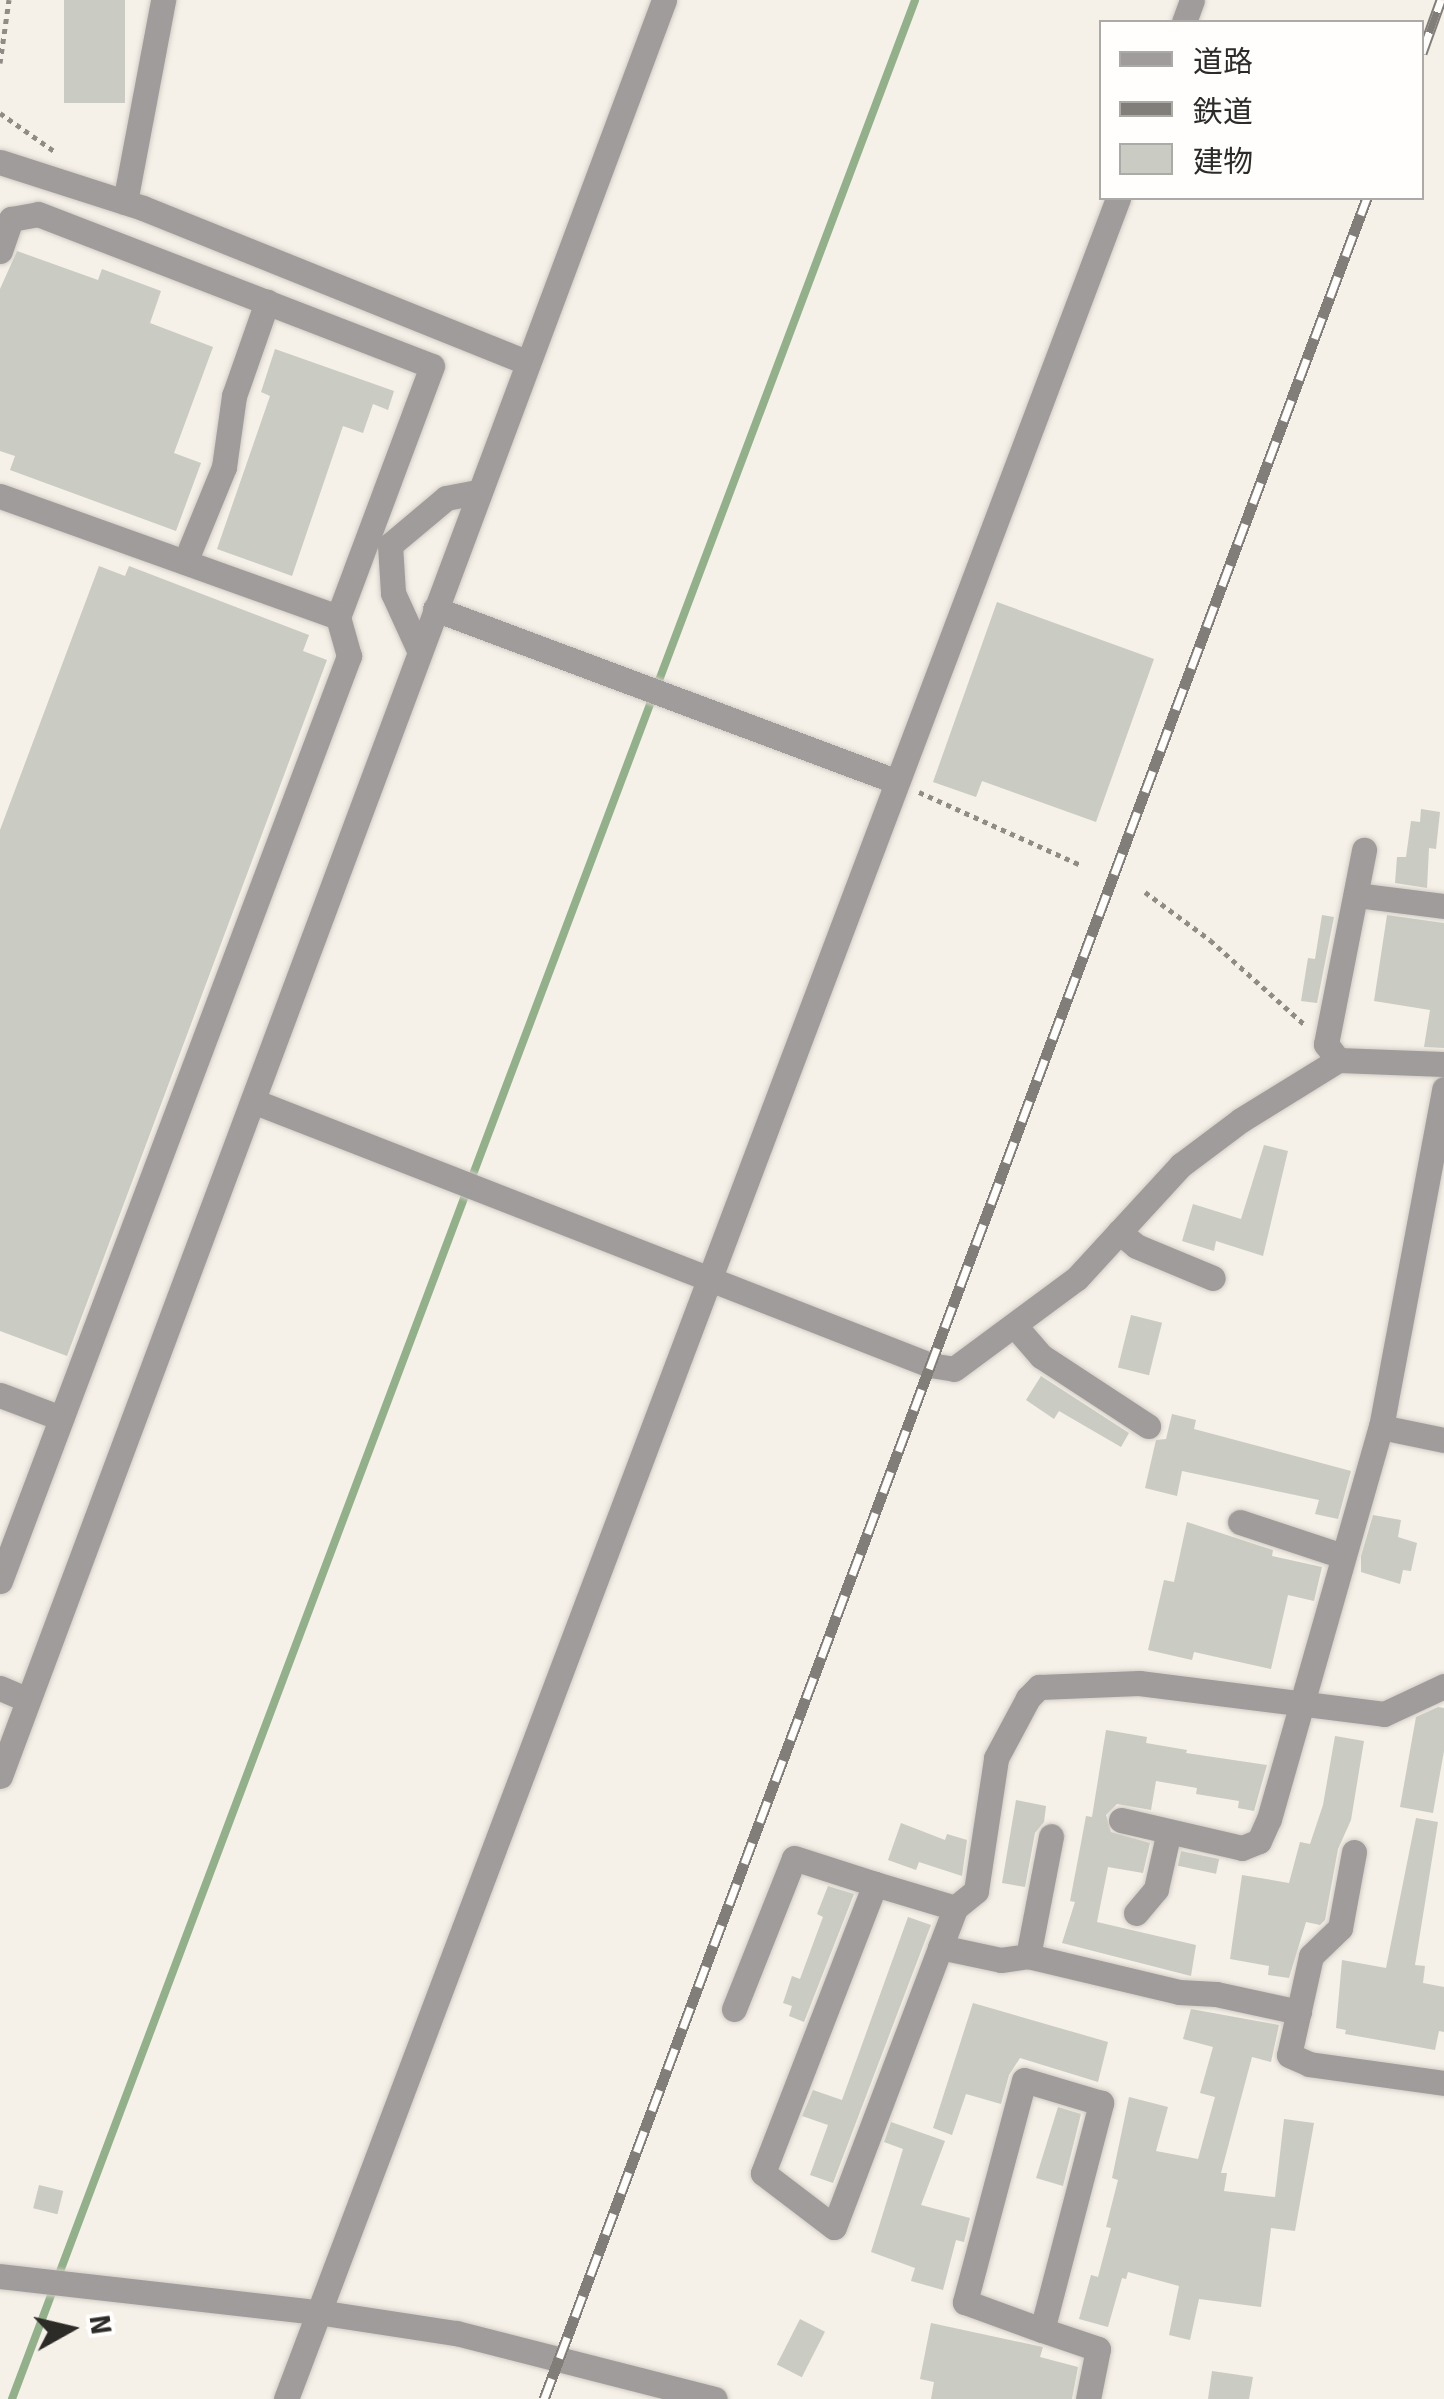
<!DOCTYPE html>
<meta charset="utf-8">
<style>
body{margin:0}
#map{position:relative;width:1444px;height:2399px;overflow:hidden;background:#f5f0e8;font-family:Signika,"Noto Sans JP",sans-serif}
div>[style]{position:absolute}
.stream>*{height:8px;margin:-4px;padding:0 4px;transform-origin:4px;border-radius:4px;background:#92b089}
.building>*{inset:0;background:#cacbc2;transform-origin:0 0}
.path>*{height:5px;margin-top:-2.5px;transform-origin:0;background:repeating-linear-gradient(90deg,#8f8c86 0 5px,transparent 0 10px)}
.roads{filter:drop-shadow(0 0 2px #d1cdc5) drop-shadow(0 0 2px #d1cdc5)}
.minor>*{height:25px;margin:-12.5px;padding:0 12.5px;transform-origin:12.5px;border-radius:12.5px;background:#a09c9b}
.rail>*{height:11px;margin-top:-5.5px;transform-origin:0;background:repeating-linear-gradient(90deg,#fffefc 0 22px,#817d78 0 44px);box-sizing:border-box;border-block:2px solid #817d78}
span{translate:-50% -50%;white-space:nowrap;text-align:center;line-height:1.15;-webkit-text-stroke:8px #fffefc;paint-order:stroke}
.legend{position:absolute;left:1099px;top:20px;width:325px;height:180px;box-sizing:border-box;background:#fffefc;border:2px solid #abaaa7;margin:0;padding:12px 18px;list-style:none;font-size:30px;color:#2d2b28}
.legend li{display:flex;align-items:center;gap:20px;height:50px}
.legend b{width:50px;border:2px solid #abaaa7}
.north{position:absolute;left:20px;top:2279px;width:100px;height:100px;-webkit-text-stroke:8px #fffefc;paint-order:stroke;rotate:82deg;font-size:28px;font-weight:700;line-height:40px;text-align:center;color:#2d2b28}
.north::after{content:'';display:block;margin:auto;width:35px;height:45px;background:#2d2b28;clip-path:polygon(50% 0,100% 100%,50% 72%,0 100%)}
</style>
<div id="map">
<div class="stream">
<div style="left:12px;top:2399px;width:2563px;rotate:-69.37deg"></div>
</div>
<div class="building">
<div style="left:64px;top:0;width:61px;height:103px"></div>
<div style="clip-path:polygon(17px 251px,98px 280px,102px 269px,161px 291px,150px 323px,213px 347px,174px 453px,201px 463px,176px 531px,10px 470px,15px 456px,0 451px,0 289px)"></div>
<div style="clip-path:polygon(275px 349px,394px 391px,388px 410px,373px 404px,363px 433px,343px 426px,292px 576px,217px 549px,270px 396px,261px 392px)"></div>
<div style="clip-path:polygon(99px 566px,125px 576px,129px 566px,309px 635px,303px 651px,327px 660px,67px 1356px,0 1331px,0 830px)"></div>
<div style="clip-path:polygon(997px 602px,1154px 659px,1096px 822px,982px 781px,976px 797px,933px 782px)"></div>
<div style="clip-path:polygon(1421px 809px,1440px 812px,1436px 849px,1429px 848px,1427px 888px,1395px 883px,1397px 857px,1406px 857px,1411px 821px,1420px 822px)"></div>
<div style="clip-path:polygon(1322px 915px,1334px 917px,1317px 1003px,1301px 1001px,1308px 958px,1315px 959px)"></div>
<div style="clip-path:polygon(1387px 915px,1444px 923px,1444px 1048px,1424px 1047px,1430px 1010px,1374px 1001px)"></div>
<div style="clip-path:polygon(1264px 1145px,1288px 1151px,1263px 1256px,1216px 1241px,1214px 1251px,1182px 1241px,1193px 1204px,1241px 1219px)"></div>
<div style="left:1131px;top:1315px;width:32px;height:54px;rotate:14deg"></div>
<div style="clip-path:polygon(1041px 1376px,1129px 1433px,1121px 1447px,1059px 1411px,1054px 1419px,1026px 1400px)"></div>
<div style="clip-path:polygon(1172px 1414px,1196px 1420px,1194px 1429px,1351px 1471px,1338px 1519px,1315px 1514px,1319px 1500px,1182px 1471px,1177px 1496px,1145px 1488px,1156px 1440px,1166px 1439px)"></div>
<div style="clip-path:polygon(1373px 1515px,1401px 1520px,1398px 1537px,1417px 1543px,1411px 1571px,1403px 1570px,1400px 1584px,1361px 1572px,1361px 1556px)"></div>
<div style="clip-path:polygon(1187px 1522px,1273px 1550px,1272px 1556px,1322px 1567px,1314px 1601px,1288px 1595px,1271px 1669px,1194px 1652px,1192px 1660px,1148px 1650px,1164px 1580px,1174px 1582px)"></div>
<div style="clip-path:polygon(1438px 1707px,1444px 1708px,1444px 1751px,1433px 1813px,1400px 1807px,1416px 1717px)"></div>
<div style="clip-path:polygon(1106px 1730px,1147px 1737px,1146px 1743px,1187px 1750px,1186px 1753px,1267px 1765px,1254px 1811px,1238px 1808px,1239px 1801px,1196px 1794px,1197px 1788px,1156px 1781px,1151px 1810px,1117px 1804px,1106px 1815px,1111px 1832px,1150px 1843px,1143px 1873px,1108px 1867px,1097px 1922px,1196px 1945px,1191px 1976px,1062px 1943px,1075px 1902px,1070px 1901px,1078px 1859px,1086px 1816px,1092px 1817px)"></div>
<div style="clip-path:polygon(1335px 1736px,1364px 1741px,1351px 1820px,1338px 1849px,1325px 1920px,1320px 1925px,1306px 1922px,1289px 1978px,1268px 1975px,1269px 1966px,1230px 1959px,1242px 1875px,1289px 1883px,1300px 1842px,1310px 1844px,1323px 1805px)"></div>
<div style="clip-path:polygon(1016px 1800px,1046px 1806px,1044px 1822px,1035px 1833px,1025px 1887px,1002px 1883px)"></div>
<div style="clip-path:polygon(1416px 1818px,1438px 1822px,1415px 1965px,1425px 1966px,1423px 1983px,1444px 1987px,1444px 2032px,1439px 2031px,1435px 2050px,1345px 2034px,1346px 2030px,1336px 2028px,1342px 1960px,1386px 1968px)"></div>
<div style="clip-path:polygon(901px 1823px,945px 1840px,947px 1834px,967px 1840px,962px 1876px,919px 1862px,916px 1870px,888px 1860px)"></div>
<div style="left:1181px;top:1851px;width:39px;height:15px;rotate:12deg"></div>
<div style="clip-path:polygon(828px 1886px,854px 1894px,804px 2022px,789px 2016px,792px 2006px,783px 2003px,792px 1976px,800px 1979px,823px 1917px,817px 1914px)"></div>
<div style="clip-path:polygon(908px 1917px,931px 1925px,833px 2183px,810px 2175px,828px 2125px,802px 2116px,813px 2090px,842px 2100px)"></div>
<div style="clip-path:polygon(973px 2003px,1108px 2042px,1098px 2082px,1020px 2058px,1009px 2075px,1001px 2104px,966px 2094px,952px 2135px,933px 2128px)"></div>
<div style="clip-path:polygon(1191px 2009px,1279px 2025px,1271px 2062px,1252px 2057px,1221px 2173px,1227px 2173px,1224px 2191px,1275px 2197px,1284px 2119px,1314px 2123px,1295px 2231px,1271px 2228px,1261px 2307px,1199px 2299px,1190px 2340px,1169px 2335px,1179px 2286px,1128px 2272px,1126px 2279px,1122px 2278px,1108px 2327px,1079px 2319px,1091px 2275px,1098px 2277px,1111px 2228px,1106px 2227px,1118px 2180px,1112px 2178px,1129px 2097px,1168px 2107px,1156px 2151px,1198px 2159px,1215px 2097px,1200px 2093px,1213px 2047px,1183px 2039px)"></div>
<div style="clip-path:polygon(1058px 2107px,1081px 2114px,1063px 2186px,1036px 2178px)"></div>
<div style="clip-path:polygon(891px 2122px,945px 2141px,921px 2205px,970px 2218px,964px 2242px,956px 2240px,943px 2290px,911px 2281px,915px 2268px,871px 2252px,903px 2149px,884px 2142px)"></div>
<div style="left:39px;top:2185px;width:25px;height:24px;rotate:14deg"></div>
<div style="left:800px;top:2319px;width:28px;height:51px;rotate:27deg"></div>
<div style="clip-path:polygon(931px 2323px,1043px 2347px,1040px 2357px,1078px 2367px,1072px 2399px,931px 2399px,934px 2382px,920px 2379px)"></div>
<div style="clip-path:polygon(1212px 2371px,1253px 2377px,1249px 2399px,1208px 2399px)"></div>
</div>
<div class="path">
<div style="left:0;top:63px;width:64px;rotate:-81.9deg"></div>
<div style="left:0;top:113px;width:66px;rotate:35.1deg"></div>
<div style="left:919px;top:792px;width:178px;rotate:24.3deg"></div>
<div style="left:1145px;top:892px;width:81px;rotate:36.4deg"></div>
<div style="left:1210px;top:940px;width:127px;rotate:41.8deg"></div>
</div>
<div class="roads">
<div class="minor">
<div style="left:1184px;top:22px;width:23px;rotate:-70deg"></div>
<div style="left:0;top:162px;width:150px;rotate:17.8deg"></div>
<div style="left:143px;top:208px;width:414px;rotate:21.9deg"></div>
<div style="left:125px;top:202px;width:206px;rotate:-79.3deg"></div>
<div style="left:0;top:251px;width:34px;rotate:-71deg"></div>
<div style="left:11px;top:219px;width:27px;rotate:-10deg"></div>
<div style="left:38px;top:214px;width:422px;rotate:21.1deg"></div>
<div style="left:432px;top:366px;width:268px;rotate:110.5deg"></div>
<div style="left:338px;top:617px;width:359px;rotate:-160.3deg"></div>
<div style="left:390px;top:545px;width:48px;rotate:86.4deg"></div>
<div style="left:393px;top:593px;width:63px;rotate:65.5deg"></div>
<div style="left:390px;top:545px;width:73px;rotate:-40deg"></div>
<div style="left:446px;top:498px;width:33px;rotate:-11deg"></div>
<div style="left:185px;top:562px;width:103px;rotate:-67.7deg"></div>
<div style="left:224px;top:467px;width:72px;rotate:-82deg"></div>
<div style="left:234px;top:396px;width:100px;rotate:-70.7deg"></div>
<div style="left:435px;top:609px;width:493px;rotate:20.5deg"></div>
<div style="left:1356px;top:895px;width:89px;rotate:7.1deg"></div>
<div style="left:1338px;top:1060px;width:20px;rotate:-127deg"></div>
<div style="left:1326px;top:1044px;width:198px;rotate:-78.9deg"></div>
<div style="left:253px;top:1101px;width:727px;rotate:21.3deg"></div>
<div style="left:930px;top:1365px;width:24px;rotate:9deg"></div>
<div style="left:954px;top:1369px;width:153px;rotate:-36.5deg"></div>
<div style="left:1077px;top:1278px;width:154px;rotate:-47.4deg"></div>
<div style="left:1181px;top:1165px;width:75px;rotate:-36.9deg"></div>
<div style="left:1241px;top:1120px;width:114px;rotate:-31.7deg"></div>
<div style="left:1338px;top:1060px;width:106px;rotate:2.2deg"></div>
<div style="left:1119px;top:1232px;width:22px;rotate:39deg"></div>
<div style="left:1136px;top:1246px;width:83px;rotate:22.6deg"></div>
<div style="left:1015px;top:1326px;width:40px;rotate:49deg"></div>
<div style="left:1041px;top:1356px;width:128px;rotate:33.2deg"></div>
<div style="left:0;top:1395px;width:65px;rotate:20.7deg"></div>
<div style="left:1381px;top:1427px;width:64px;rotate:11.7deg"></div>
<div style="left:1240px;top:1522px;width:108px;rotate:18.3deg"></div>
<div style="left:0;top:1581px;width:989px;rotate:-69.33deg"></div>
<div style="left:349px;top:656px;width:41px;rotate:-105.8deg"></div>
<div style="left:0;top:1688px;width:30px;rotate:23deg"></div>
<div style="left:0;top:1776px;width:1896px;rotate:-69.5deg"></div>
<div style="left:1121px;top:1820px;width:124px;rotate:13deg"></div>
<div style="left:1242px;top:1848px;width:18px;rotate:-22deg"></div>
<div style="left:1259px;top:1841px;width:24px;rotate:-66deg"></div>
<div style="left:1269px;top:1819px;width:408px;rotate:-74.1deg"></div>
<div style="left:1381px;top:1427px;width:344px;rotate:-79.4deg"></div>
<div style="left:1354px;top:1852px;width:77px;rotate:100.4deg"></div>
<div style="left:1340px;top:1928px;width:40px;rotate:136deg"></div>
<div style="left:1311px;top:1956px;width:101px;rotate:102.5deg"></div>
<div style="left:1289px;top:2055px;width:22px;rotate:24deg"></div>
<div style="left:1309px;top:2064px;width:136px;rotate:8deg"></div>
<div style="left:955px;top:1908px;width:84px;rotate:-163.3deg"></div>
<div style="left:875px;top:1884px;width:310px;rotate:111.2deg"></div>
<div style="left:763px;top:2173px;width:89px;rotate:37.3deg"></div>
<div style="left:834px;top:2227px;width:341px;rotate:-69.2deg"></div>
<div style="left:955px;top:1908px;width:27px;rotate:-39deg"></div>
<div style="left:976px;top:1891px;width:134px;rotate:-81.4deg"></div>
<div style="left:996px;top:1758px;width:68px;rotate:-61.9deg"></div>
<div style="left:1028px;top:1698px;width:16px;rotate:-45deg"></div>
<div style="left:1039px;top:1687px;width:100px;rotate:-2.3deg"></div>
<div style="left:1139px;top:1683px;width:247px;rotate:7.2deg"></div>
<div style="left:1384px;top:1714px;width:66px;rotate:-25deg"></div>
<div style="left:1136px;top:1913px;width:31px;rotate:-50deg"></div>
<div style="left:1156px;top:1889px;width:59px;rotate:-77.4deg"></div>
<div style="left:940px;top:1947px;width:62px;rotate:12deg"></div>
<div style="left:1001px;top:1960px;width:27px;rotate:-8deg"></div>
<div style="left:1028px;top:1956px;width:155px;rotate:13.4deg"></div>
<div style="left:1179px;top:1992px;width:37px;rotate:3deg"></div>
<div style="left:1216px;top:1994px;width:85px;rotate:12.2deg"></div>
<div style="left:1028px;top:1956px;width:122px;rotate:-79.1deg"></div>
<div style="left:734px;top:2009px;width:162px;rotate:-68.3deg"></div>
<div style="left:794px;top:1858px;width:85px;rotate:17.8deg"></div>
<div style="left:0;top:2276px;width:320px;rotate:6.5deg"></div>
<div style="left:318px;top:2312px;width:140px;rotate:8.7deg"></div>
<div style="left:456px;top:2333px;width:267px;rotate:14.3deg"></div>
<div style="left:1042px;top:2330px;width:235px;rotate:-75.4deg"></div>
<div style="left:1101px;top:2103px;width:80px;rotate:-163.4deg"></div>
<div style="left:1024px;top:2080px;width:230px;rotate:104.9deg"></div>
<div style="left:965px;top:2302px;width:82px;rotate:20deg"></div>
<div style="left:1042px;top:2330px;width:59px;rotate:18.7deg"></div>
<div style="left:1098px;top:2349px;width:51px;rotate:101.3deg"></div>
<div style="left:286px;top:2399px;width:2353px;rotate:-69.29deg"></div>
</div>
</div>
<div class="rail">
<div style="left:1422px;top:53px;width:56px;rotate:-70.3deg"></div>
<div style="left:544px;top:2399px;width:2350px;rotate:-69.5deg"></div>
</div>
<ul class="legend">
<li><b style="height:12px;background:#a09c9b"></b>道路</li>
<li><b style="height:12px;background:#817d78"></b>鉄道</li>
<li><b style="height:28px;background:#cacbc2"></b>建物</li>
</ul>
<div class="north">N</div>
</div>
